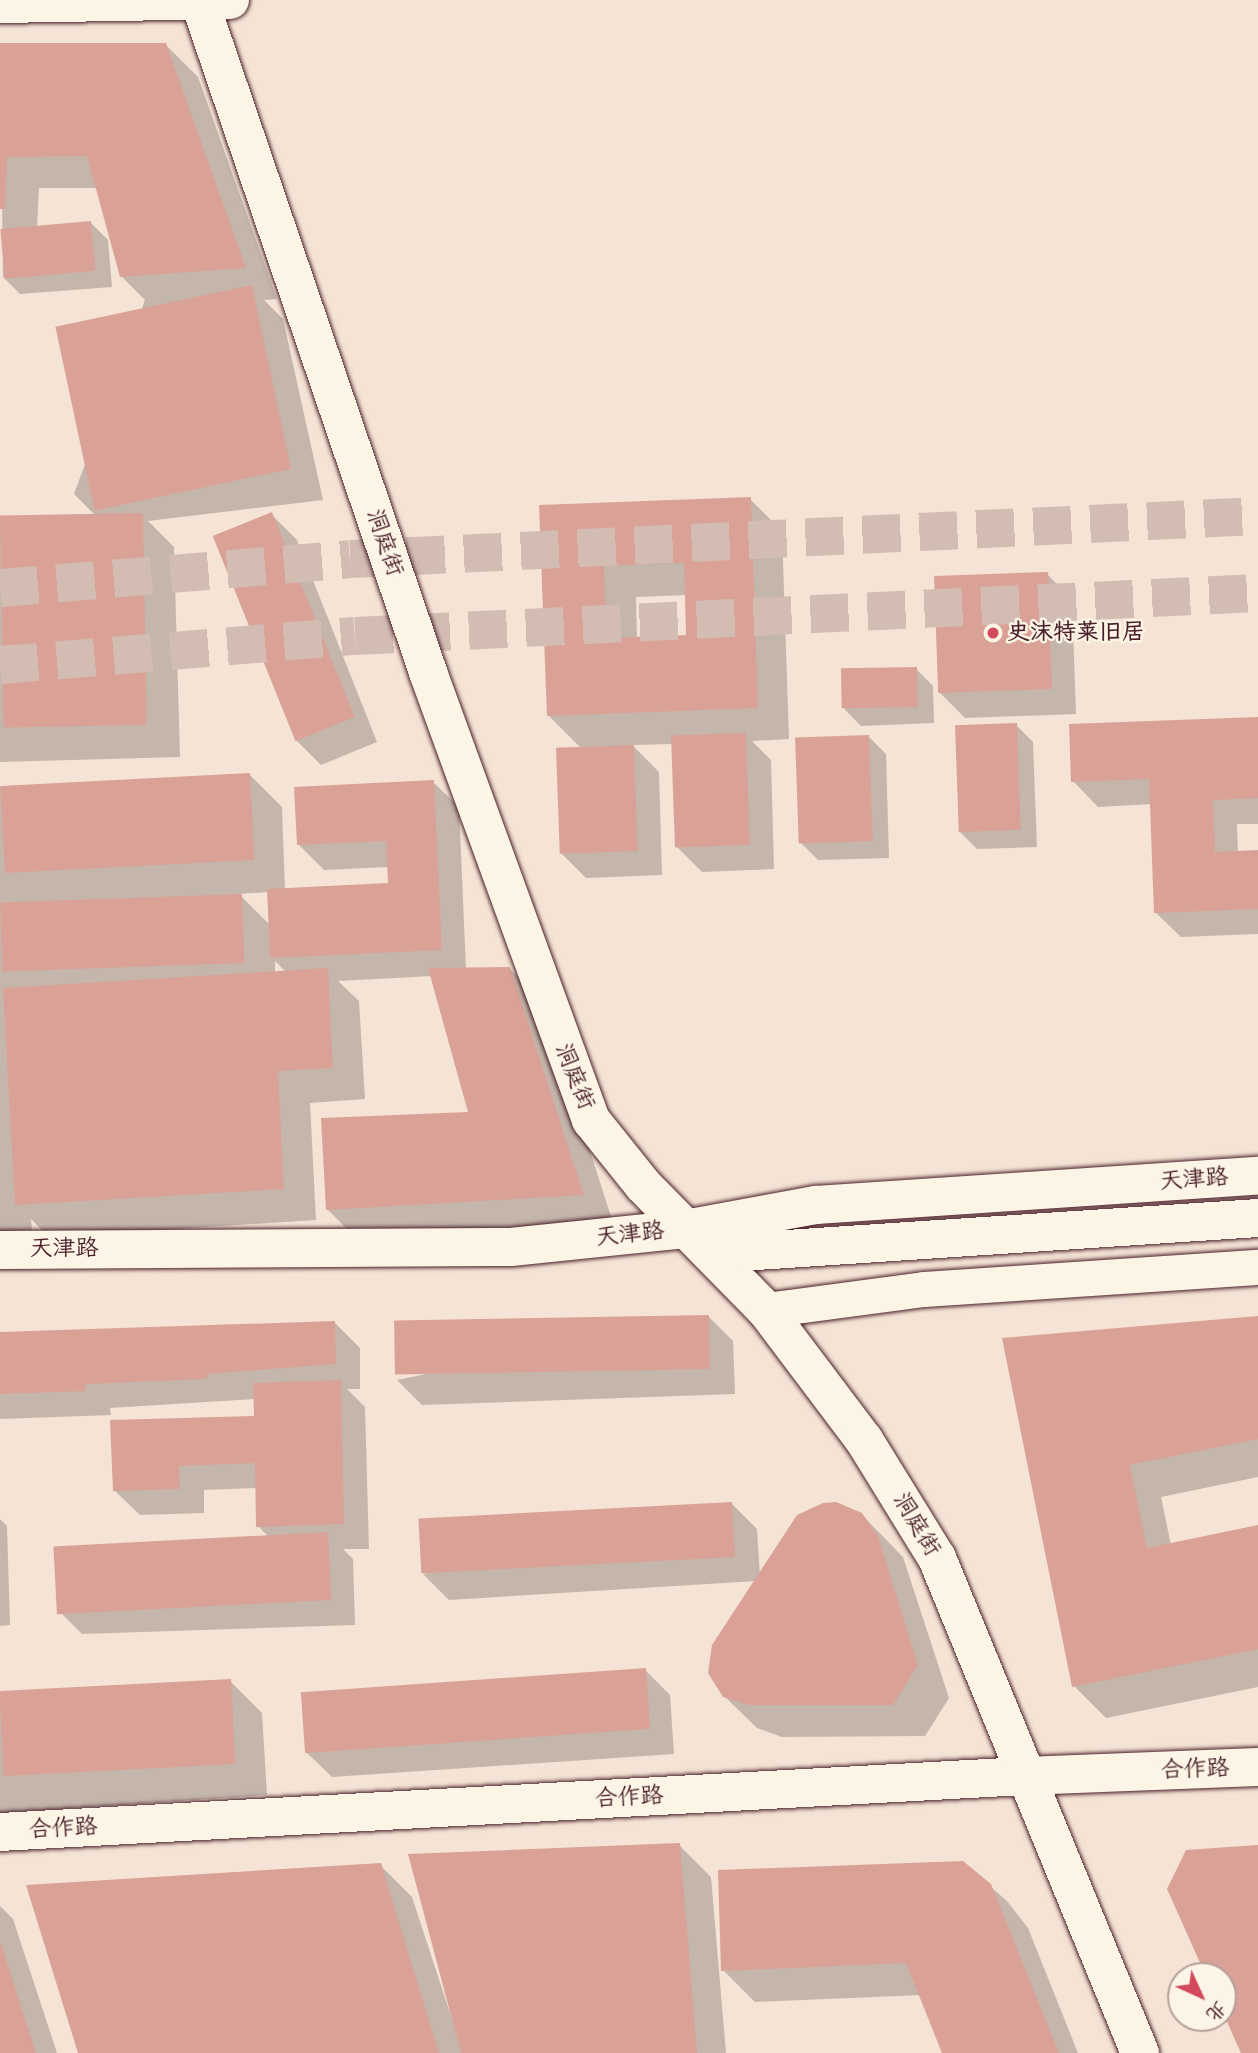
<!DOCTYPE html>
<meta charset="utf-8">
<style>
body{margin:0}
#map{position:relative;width:1258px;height:2053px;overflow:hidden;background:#f5e4d5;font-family:Kalam,"LXGW WenKai TC",sans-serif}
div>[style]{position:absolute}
.shadow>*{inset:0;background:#0003}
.building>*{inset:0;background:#daa197;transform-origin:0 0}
.primary-tunnel>*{height:38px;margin-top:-19px;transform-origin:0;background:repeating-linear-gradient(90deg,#d3bdb3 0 38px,transparent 0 57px)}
.roads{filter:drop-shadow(0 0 2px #4a1f2b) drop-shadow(0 0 2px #4a1f2b)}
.minor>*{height:35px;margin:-17.5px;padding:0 17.5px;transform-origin:17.5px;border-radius:17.5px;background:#fcf5e5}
.tertiary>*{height:38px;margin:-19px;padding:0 19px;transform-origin:19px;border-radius:19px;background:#fcf5e5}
.dots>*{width:19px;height:19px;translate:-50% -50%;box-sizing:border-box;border:4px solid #fcf5e5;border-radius:50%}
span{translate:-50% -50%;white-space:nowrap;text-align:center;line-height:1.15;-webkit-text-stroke:5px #fcf5e5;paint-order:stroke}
.street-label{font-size:23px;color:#4a1f2b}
.poi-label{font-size:23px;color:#4a1f2b;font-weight:700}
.left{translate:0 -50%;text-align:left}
.north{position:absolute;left:1167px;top:1962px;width:70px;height:70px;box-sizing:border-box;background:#fcf5e5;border:2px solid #b59f9b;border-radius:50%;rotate:135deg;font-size:19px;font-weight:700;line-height:28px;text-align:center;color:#4a1f2b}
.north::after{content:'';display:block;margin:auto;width:24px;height:32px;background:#d1495b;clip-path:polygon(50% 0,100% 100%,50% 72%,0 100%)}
</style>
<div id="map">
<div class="shadow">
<div style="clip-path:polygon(0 45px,166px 45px,198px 77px,277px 299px,264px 300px,283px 319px,323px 500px,148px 521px,174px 547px,180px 757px,0 762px,0 520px,97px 517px,74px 494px,145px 300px,121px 276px,98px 188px,39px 188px,37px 227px,91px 223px,108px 240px,112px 287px,20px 294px,3px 277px)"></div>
<div style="clip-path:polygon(evenodd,750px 499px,782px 531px,789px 739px,752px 741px,771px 760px,774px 869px,702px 872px,677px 847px,673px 744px,632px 745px,659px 772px,662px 875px,586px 878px,561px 853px,582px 749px,548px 715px,541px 507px,750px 499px,687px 595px,688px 637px,637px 639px,636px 597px,687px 595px)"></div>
<div style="clip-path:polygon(272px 515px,297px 540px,377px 742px,321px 765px,296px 740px)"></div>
<div style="clip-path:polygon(1047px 574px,1072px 599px,1076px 714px,965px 718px,940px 693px)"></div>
<div style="clip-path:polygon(916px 669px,933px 686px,934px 723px,861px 726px,844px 709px)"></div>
<div style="clip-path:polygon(1258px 718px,1258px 824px,1237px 824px,1238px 853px,1258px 852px,1258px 934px,1181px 937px,1155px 912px,1152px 804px,1098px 807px,1073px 781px)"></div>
<div style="clip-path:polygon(1016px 725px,1033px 742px,1037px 847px,977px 849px,960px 832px)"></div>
<div style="clip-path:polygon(869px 737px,886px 754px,889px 858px,818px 860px,801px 843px)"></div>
<div style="clip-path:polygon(evenodd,250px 775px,282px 807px,285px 890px,390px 885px,389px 867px,324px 870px,299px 845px,433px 782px,459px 807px,466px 969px,510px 969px,542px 1001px,614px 1226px,360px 1242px,328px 1210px,470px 1114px,432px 976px,338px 981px,359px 1001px,365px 1099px,310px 1103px,316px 1220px,49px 1237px,31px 1219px,32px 1230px,0 1231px,0 787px,250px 775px,269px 892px,270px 925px,239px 894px,269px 892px,250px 775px,275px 961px,286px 972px,275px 973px,275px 961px)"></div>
<div style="clip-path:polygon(708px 1316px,733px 1341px,735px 1394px,422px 1405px,397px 1380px)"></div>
<div style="clip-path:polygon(1258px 1318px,1258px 1477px,1161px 1497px,1171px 1545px,1258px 1527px,1258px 1687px,1106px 1718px,1074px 1686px,1004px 1340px)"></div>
<div style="clip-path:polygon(335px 1323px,360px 1348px,360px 1389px,347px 1389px,365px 1407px,369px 1549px,343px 1549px,353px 1559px,355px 1625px,82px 1634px,57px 1609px,268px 1536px,258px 1526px,257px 1488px,204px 1490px,204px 1513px,140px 1515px,114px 1490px,255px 1417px,255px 1399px,110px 1408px,111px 1415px,0 1419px,0 1334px)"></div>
<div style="clip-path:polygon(732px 1504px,757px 1529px,760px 1576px,861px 1514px,903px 1557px,949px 1698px,925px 1736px,782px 1737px,757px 1728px,724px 1696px,756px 1581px,449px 1600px,423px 1574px)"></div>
<div style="clip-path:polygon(0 1519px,7px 1526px,10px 1625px,0 1626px)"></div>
<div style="clip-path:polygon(645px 1670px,670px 1695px,674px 1754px,332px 1777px,306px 1752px)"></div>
<div style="clip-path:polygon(230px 1681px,262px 1713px,267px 1795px,0 1813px,0 1696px)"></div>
<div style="clip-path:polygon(679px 1845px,711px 1877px,726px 2053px,79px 2053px,380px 1865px,412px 1897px,458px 2037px)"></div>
<div style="clip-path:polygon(963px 1863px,1007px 1901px,1028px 1928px,1078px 2053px,944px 2053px,921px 1995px,755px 2002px,723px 1970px)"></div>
<div style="clip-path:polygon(0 1906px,13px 1919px,57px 2053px,0 2053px)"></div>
</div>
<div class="building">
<div style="clip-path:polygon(0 43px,166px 43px,246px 268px,120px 277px,87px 156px,7px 157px,5px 209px,0 209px)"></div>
<div style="left:91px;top:221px;width:50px;height:91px;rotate:85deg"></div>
<div style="left:252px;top:285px;width:188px;height:201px;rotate:78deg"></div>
<div style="clip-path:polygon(evenodd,751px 497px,758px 708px,547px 716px,539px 505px,751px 497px,684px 563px,686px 635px,607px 638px,604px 566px,684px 563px)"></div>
<div style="left:272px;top:512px;width:221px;height:64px;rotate:68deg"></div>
<div style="left:143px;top:513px;width:212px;height:143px;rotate:89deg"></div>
<div style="left:1048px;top:572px;width:117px;height:114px;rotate:88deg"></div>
<div style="left:917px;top:667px;width:40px;height:76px;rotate:89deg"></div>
<div style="clip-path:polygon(1258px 717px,1258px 798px,1213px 800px,1215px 852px,1258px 850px,1258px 909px,1154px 913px,1149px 779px,1071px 782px,1069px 724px)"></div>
<div style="left:1017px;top:723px;width:107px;height:62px;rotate:88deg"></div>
<div style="left:746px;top:733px;width:112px;height:75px;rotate:88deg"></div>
<div style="left:869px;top:735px;width:106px;height:74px;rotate:88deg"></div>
<div style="left:634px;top:745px;width:106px;height:78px;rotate:88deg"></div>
<div style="left:250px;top:773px;width:87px;height:250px;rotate:87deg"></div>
<div style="clip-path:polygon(434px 780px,442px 950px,270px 958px,267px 889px,388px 883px,386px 841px,297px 845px,294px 787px)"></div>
<div style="left:242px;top:894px;width:69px;height:242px;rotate:88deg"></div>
<div style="clip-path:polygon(510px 967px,584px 1195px,326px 1210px,321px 1118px,468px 1112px,428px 968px)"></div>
<div style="clip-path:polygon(328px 968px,333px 1068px,278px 1071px,284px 1189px,15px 1205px,3px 988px)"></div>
<div style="left:709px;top:1315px;width:54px;height:315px;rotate:89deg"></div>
<div style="clip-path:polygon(1258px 1316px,1258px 1439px,1130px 1465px,1147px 1548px,1258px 1525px,1258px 1649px,1072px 1687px,1002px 1338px)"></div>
<div style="clip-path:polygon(335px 1321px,336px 1364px,207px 1374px,207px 1379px,86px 1384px,86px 1391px,0 1394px,0 1332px)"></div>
<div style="clip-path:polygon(341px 1380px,344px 1524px,256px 1527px,255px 1463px,179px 1466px,180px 1489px,113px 1491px,110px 1420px,254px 1416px,253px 1383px)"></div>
<div style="left:732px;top:1502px;width:55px;height:314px;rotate:87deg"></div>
<div style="clip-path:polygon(836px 1502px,862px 1513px,878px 1536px,918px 1665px,893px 1705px,749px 1705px,723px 1697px,708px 1673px,712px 1645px,797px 1515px,823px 1503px)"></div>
<div style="left:328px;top:1532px;width:68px;height:275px;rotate:87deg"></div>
<div style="left:646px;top:1668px;width:61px;height:346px;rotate:86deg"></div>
<div style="left:231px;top:1679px;width:85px;height:232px;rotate:87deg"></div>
<div style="clip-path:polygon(680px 1843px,697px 2053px,461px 2053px,408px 1854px)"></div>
<div style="clip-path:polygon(1258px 1845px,1258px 2053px,1241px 2053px,1223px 2013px,1223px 1976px,1206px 1976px,1167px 1889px,1186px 1850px)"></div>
<div style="clip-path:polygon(963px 1861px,991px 1884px,1059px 2053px,942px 2053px,906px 1963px,721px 1971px,718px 1870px)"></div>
<div style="clip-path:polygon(381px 1863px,439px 2053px,78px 2053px,26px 1885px)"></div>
<div style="clip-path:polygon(0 1944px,1px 1944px,36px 2053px,0 2053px)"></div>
</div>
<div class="primary-tunnel">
<div style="left:0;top:588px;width:351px;rotate:-4.7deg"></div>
<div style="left:350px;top:559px;width:909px;rotate:-2.71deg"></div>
<div style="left:0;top:665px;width:356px;rotate:-4.7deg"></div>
<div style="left:355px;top:636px;width:904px;rotate:-2.73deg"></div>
</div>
<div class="roads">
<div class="minor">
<div style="left:766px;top:1310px;width:159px;rotate:-7.6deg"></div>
<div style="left:924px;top:1289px;width:335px;rotate:-3.8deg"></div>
</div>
<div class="tertiary">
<div style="left:199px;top:0;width:713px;rotate:71.18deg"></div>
<div style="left:429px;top:675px;width:474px;rotate:70deg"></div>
<div style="left:591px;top:1120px;width:83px;rotate:51.3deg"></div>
<div style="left:643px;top:1185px;width:175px;rotate:45.5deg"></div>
<div style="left:766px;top:1310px;width:163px;rotate:53deg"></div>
<div style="left:864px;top:1440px;width:139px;rotate:58.3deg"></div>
<div style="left:937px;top:1558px;width:535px;rotate:67.7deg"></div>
<div style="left:0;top:4px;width:230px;rotate:-1deg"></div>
<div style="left:698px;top:1235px;width:46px;rotate:21.6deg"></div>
<div style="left:741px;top:1252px;width:518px;rotate:-3.76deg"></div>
<div style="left:0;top:1250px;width:511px;rotate:-0.34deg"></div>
<div style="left:511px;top:1247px;width:175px;rotate:-5.9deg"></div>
<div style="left:685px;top:1229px;width:133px;rotate:-10.4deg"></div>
<div style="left:816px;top:1205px;width:443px;rotate:-3.8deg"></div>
<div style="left:0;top:1832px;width:1026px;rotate:-3.13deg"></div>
<div style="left:1024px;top:1776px;width:234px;rotate:-2.2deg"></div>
</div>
</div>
<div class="dots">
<div style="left:993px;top:633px;background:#d1495b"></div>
</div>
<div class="street-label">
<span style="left:384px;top:543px;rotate:71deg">洞庭街</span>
<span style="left:574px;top:1077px;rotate:68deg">洞庭街</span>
<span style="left:1194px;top:1180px;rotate:-4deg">天津路</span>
<span style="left:630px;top:1235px;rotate:-6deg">天津路</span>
<span style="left:64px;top:1249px">天津路</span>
<span style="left:916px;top:1525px;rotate:59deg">洞庭街</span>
<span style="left:1195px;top:1770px;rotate:-2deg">合作路</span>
<span style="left:629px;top:1798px;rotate:-3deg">合作路</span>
<span style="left:63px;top:1829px;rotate:-3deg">合作路</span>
</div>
<div class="poi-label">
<span class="left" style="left:1007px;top:633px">史沫特莱旧居</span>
</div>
<div class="north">北</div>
</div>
